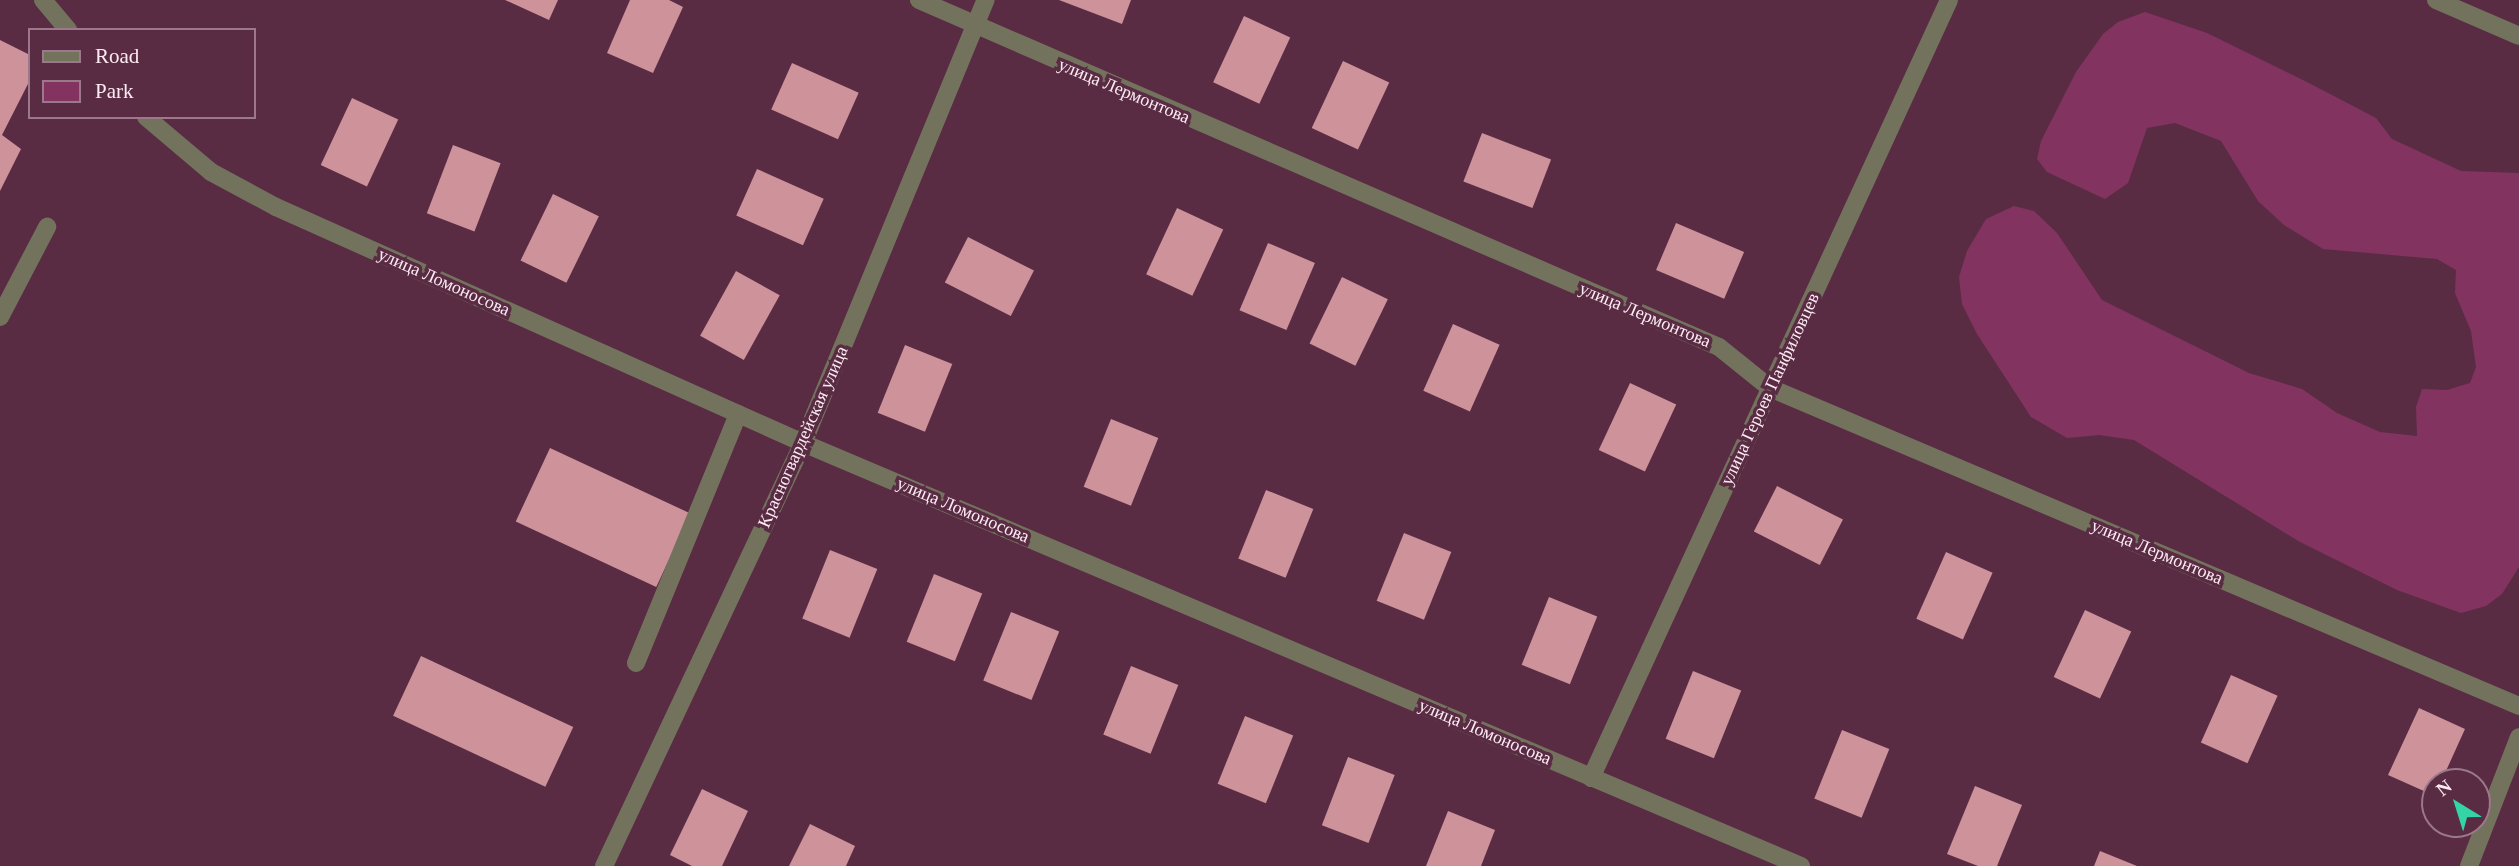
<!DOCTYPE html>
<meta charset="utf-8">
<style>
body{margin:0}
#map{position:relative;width:2519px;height:866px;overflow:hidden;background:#592c44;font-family:"Times New Roman",serif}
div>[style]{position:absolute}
.green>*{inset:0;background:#833360}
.building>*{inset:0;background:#ce929b;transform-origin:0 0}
.service>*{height:18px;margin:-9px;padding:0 9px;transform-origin:9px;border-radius:9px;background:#73735d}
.minor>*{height:18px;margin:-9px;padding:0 9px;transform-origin:9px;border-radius:9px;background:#73735d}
span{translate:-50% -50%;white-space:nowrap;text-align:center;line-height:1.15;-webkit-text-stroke:7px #592c44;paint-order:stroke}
.street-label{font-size:18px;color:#fdebf3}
.legend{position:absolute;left:28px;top:28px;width:228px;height:91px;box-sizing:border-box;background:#592c44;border:2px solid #9b788a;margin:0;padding:9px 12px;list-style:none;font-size:21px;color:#fdebf3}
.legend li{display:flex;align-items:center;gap:14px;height:35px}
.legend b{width:35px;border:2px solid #9b788a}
.north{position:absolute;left:2421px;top:768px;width:70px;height:70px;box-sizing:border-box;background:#592c44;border:2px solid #9b788a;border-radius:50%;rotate:322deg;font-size:19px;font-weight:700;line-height:28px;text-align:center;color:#fdebf3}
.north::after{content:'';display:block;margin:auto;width:24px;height:32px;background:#35d4a7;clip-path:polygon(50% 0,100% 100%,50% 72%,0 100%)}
</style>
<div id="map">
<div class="green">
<div style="clip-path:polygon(2145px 12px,2207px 33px,2307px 82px,2376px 118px,2392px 139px,2461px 171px,2519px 173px,2519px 567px,2502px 594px,2486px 606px,2461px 613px,2397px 590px,2300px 542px,2134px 440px,2099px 435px,2067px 438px,2031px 417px,1977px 334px,1962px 304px,1959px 277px,1967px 251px,1986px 219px,2014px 206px,2034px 211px,2057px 233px,2102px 300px,2249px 373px,2302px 389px,2337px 413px,2380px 432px,2417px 436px,2416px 407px,2422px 389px,2447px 390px,2470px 383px,2476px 367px,2471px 331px,2455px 293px,2456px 270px,2437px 259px,2323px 249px,2284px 225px,2258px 201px,2221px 141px,2175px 123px,2147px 128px,2128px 183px,2105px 199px,2047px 172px,2037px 159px,2041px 141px,2076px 72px,2103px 34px,2118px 22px)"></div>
</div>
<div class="building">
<div style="clip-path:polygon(505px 0,558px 0,549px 20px)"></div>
<div style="clip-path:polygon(630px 0,669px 0,683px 7px,653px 73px,607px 53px)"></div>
<div style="clip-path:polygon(1059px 0,1131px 0,1122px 24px)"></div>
<div style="left:1244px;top:16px;width:51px;height:73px;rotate:25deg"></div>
<div style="clip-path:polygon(0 40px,30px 55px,30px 80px,2px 135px,21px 149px,0 191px)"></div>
<div style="left:1343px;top:61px;width:51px;height:74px;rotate:25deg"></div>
<div style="left:792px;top:63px;width:73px;height:51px;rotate:24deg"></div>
<div style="left:352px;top:98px;width:51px;height:74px;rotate:25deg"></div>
<div style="left:1482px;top:133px;width:74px;height:52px;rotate:21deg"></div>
<div style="left:453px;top:145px;width:51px;height:73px;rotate:21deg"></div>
<div style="left:757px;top:169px;width:73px;height:51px;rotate:24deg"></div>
<div style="left:553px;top:194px;width:51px;height:74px;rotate:26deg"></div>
<div style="left:1177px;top:208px;width:51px;height:73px;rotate:25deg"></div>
<div style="left:1676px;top:223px;width:74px;height:51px;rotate:23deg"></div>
<div style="left:968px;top:237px;width:74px;height:51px;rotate:27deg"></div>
<div style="left:1268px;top:243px;width:51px;height:73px;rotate:23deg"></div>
<div style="left:736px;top:271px;width:50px;height:74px;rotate:29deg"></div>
<div style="left:1342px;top:277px;width:51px;height:74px;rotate:26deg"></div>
<div style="left:1453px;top:324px;width:51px;height:73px;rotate:24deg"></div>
<div style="left:905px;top:345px;width:51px;height:73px;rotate:22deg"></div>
<div style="left:1630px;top:383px;width:51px;height:74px;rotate:25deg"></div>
<div style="left:1111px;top:419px;width:51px;height:73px;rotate:22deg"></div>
<div style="left:550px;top:448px;width:155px;height:81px;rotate:25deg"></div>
<div style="left:1777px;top:486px;width:74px;height:51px;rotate:27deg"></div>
<div style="left:1266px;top:490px;width:51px;height:74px;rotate:22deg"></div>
<div style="left:1404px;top:533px;width:51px;height:73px;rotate:22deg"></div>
<div style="left:830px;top:550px;width:51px;height:74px;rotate:22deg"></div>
<div style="left:1946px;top:552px;width:51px;height:73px;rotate:24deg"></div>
<div style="left:934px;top:574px;width:52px;height:73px;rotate:22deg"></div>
<div style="left:1549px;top:597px;width:52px;height:73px;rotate:22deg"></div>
<div style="left:2085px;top:610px;width:51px;height:74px;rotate:25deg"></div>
<div style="left:1011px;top:612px;width:52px;height:74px;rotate:22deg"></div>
<div style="left:421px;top:656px;width:168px;height:66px;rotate:25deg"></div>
<div style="left:1131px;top:666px;width:51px;height:74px;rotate:22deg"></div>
<div style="left:1693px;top:671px;width:52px;height:73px;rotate:22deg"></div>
<div style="left:2231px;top:675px;width:51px;height:74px;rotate:24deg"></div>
<div style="clip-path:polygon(2419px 708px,2465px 729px,2441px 782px,2435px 782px,2435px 796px,2388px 775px)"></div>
<div style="left:1245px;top:716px;width:52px;height:73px;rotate:22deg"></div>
<div style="left:1842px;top:730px;width:51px;height:74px;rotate:22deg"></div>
<div style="left:1348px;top:757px;width:50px;height:73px;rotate:21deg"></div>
<div style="clip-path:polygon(1975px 786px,2022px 805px,1997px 866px,1978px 866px,1947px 854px)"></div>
<div style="clip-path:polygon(702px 789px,748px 811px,722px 866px,692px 866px,670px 855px)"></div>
<div style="clip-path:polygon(1448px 811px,1495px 830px,1481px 866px,1426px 866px)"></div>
<div style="clip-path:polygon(810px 824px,855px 846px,846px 866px,789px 866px)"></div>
<div style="clip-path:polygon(2100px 851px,2137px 866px,2094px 866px)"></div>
</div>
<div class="service">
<div style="left:0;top:317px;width:102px;rotate:-62.4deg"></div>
<div style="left:636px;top:663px;width:269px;rotate:-67.7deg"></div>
</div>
<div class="minor">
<div style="left:43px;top:0;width:39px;rotate:50deg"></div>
<div style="left:919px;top:0;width:872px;rotate:23.45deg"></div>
<div style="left:1719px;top:347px;width:65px;rotate:38.8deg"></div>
<div style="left:1770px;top:388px;width:814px;rotate:23deg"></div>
<div style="left:2436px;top:0;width:90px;rotate:23.4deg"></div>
<div style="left:146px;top:117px;width:85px;rotate:40.2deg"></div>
<div style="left:211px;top:172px;width:74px;rotate:28.3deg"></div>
<div style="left:276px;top:207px;width:577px;rotate:24.12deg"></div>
<div style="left:803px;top:443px;width:1084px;rotate:22.97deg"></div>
<div style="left:1591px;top:778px;width:856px;rotate:-65.29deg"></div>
<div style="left:604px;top:866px;width:467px;rotate:-64.8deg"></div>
<div style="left:803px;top:443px;width:479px;rotate:-67.6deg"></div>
<div style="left:2469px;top:866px;width:138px;rotate:-68.8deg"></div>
</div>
<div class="street-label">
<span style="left:1124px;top:91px;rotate:23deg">улица Лермонтова</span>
<span style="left:444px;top:282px;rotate:24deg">улица Ломоносова</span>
<span style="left:1645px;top:315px;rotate:23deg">улица Лермонтова</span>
<span style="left:1770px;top:389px;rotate:-65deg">улица Героев Панфиловцев</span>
<span style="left:803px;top:437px;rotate:-66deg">Красногвардейская улица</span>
<span style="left:963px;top:510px;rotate:23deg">улица Ломоносова</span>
<span style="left:2157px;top:552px;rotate:23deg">улица Лермонтова</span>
<span style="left:1485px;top:732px;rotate:23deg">улица Ломоносова</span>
</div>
<ul class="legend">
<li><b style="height:9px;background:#73735d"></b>Road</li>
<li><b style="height:19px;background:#833360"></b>Park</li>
</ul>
<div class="north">N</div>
</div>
